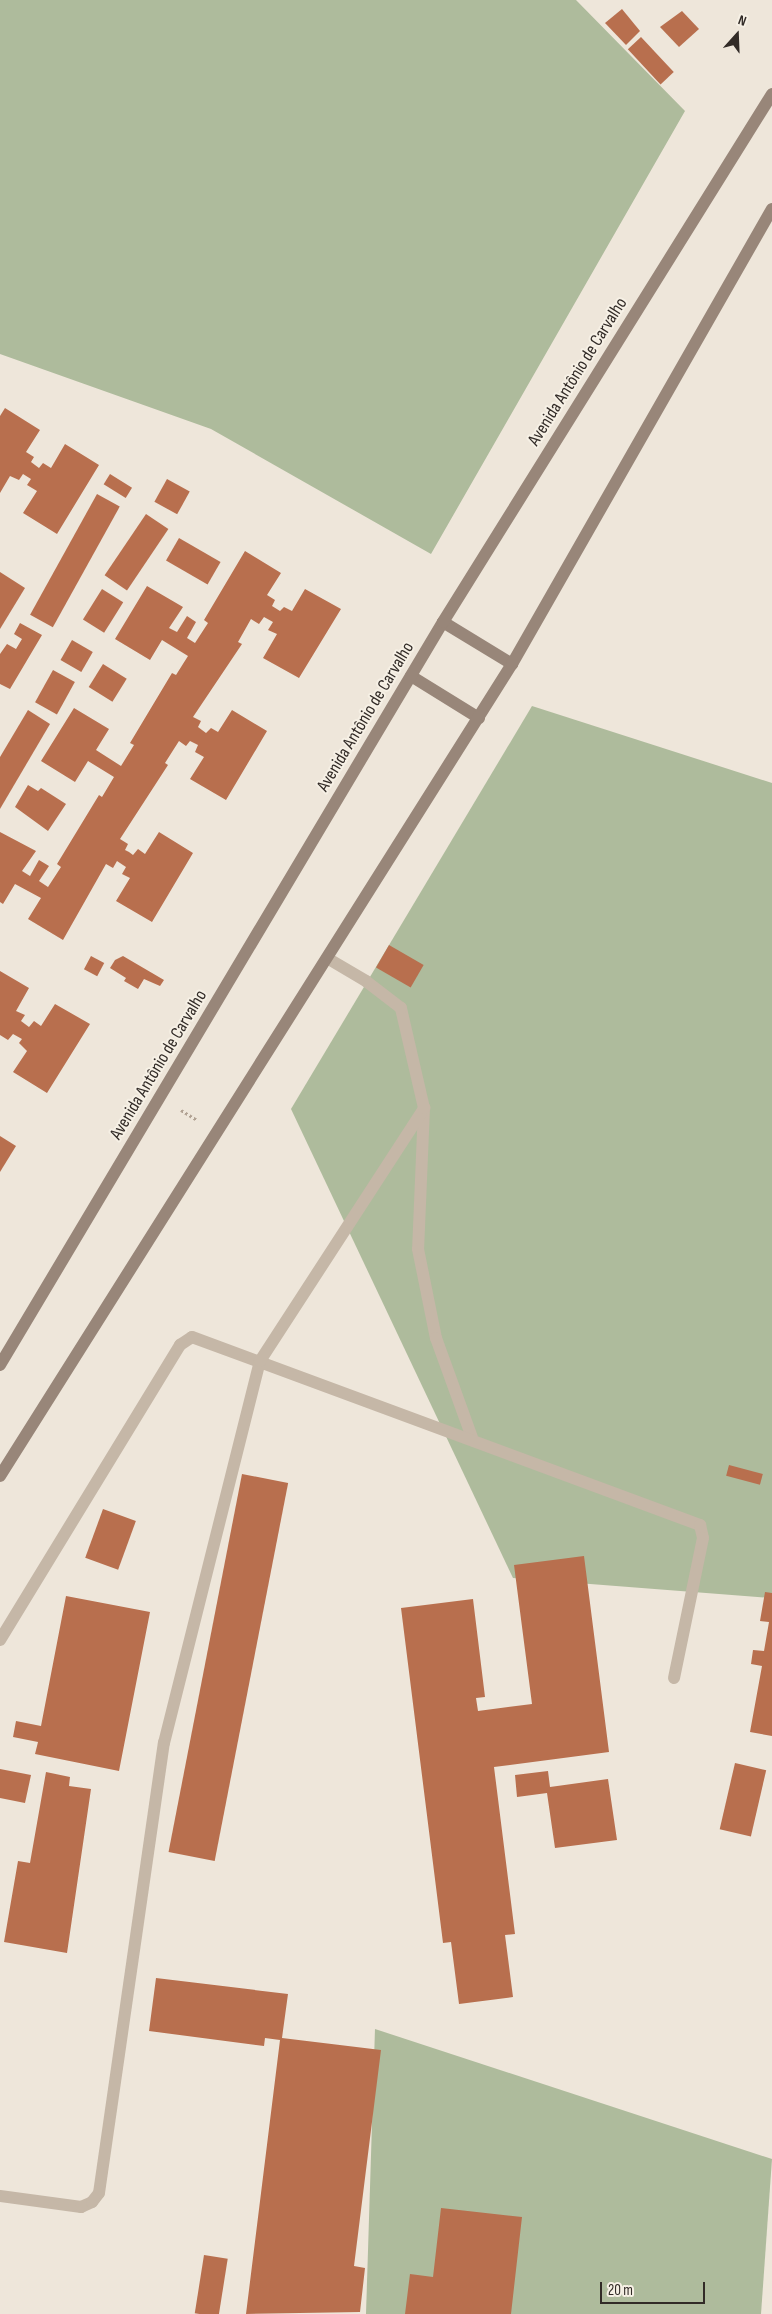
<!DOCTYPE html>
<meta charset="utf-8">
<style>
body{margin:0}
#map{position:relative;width:772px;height:2314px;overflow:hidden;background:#eee6da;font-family:"Sofia Sans Condensed",sans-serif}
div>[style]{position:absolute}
.green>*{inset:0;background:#aebb9c}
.building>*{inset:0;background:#b86f4e;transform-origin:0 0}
.path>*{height:3px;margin-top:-1.5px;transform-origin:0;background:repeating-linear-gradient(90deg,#b0a192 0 2.5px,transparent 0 5px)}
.service>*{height:12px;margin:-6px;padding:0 6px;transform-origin:6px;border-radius:6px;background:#c5b7a7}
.secondary>*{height:12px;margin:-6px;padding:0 6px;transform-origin:6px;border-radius:6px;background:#988679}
span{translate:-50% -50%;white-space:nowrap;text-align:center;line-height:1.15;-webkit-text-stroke:4px #f6f0e5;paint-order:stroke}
.street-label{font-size:18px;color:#322b27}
.north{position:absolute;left:712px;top:10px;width:50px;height:50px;-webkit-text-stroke:4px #f6f0e5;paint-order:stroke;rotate:20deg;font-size:14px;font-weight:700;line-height:20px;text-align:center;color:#322b27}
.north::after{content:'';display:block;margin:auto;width:18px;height:22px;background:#322b27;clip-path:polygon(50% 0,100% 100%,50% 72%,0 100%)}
.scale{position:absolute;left:600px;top:2282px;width:105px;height:22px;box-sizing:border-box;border:2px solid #322b27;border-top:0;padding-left:6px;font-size:15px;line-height:18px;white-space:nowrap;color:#322b27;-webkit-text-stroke:4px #f6f0e5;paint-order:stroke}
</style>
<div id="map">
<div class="green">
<div style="clip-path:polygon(0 0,576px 0,685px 111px,431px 554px,211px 429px,0 354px)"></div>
<div style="clip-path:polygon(532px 706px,772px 783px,772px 1598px,513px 1578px,291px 1109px)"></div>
<div style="clip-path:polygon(375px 2029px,772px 2159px,761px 2314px,366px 2314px)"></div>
</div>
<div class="building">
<div style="clip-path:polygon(622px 9px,640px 31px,626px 45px,605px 23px)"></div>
<div style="clip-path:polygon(682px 11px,699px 29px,679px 47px,660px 27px)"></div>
<div style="left:641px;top:37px;width:48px;height:18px;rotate:47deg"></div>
<div style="clip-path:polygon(5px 408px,40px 430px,26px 452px,34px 457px,31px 462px,39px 468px,43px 463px,51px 468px,65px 444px,99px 465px,57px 534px,23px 513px,37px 491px,27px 485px,31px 479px,23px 474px,19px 480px,10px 476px,0 493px,0 416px)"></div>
<div style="left:110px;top:474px;width:26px;height:12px;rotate:32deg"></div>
<div style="left:167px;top:479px;width:26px;height:26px;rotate:29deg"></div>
<div style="left:97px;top:494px;width:26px;height:138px;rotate:29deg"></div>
<div style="left:146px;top:514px;width:27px;height:74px;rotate:34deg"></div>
<div style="left:179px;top:538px;width:48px;height:26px;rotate:30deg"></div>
<div style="clip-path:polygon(245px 551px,281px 573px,267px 595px,275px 600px,272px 606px,280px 611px,284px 607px,292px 611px,305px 589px,341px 609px,299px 678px,263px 658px,277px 634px,268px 630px,273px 622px,264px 617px,259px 624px,251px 619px,238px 642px,242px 644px,193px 717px,201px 721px,198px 727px,206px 733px,211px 728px,218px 732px,232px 710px,267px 731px,226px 800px,190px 779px,204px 757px,195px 752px,198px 745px,190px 741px,186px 746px,179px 741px,165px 763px,168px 765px,120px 839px,128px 844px,125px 850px,129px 852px,133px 855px,138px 849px,145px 854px,159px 832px,193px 853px,152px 922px,116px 901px,130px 878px,122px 874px,126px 867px,117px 861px,113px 868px,106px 864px,63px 940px,28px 919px,41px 898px,15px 884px,3px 904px,0 902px,0 832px,36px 851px,22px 871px,30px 876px,39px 860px,49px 866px,39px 881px,48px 887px,61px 867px,57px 864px,99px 795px,102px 797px,114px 777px,88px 761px,75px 782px,41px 761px,74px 708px,109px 729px,96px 750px,121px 766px,134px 745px,130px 743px,172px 673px,176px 675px,188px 656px,162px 640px,150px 660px,115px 639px,147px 586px,183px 607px,169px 628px,177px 632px,187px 616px,196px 622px,187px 638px,195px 643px,208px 623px,204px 620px)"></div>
<div style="clip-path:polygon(0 572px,25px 588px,0 629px)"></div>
<div style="left:102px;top:589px;width:25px;height:36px;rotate:32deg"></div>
<div style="clip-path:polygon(20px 623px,42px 635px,10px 689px,0 684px,0 654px,7px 644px,16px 649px,22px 639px,14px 634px)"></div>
<div style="left:72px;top:640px;width:24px;height:23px;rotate:30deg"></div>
<div style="left:103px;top:664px;width:28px;height:27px;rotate:32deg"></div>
<div style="left:53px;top:670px;width:25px;height:37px;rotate:29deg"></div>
<div style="clip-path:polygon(28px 710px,50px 724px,0 809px,0 757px)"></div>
<div style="clip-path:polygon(28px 785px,38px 791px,41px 788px,66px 804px,48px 831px,15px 807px)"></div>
<div style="left:389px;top:945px;width:40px;height:26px;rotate:30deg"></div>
<div style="left:91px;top:956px;width:15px;height:15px;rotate:28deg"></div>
<div style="clip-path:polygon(123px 956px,164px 980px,160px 986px,144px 979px,138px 989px,124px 981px,126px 978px,110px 968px,115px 960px)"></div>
<div style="clip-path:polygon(0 971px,29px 988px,16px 1011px,25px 1015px,21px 1021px,29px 1027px,34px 1021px,41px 1026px,55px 1004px,90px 1024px,47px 1093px,13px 1072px,27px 1051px,19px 1043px,22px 1039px,13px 1034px,8px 1040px,0 1035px)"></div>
<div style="clip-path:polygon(0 1136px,16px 1146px,0 1172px)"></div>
<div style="left:729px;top:1465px;width:35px;height:11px;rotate:15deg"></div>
<div style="left:242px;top:1474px;width:47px;height:385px;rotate:11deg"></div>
<div style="left:103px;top:1509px;width:35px;height:52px;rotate:20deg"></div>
<div style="clip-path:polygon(584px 1556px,609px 1752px,494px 1767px,515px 1934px,505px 1935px,513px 1997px,459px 2004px,451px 1942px,443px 1943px,401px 1608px,473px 1599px,485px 1697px,476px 1698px,478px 1711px,532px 1704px,514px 1565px)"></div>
<div style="clip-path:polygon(765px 1592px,772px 1593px,772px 1736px,750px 1732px,762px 1666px,751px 1664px,753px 1650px,764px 1651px,769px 1622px,760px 1621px)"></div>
<div style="clip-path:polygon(66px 1596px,150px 1612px,119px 1771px,35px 1754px,38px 1742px,13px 1737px,16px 1721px,41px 1726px)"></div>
<div style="left:735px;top:1763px;width:32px;height:68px;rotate:13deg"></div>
<div style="clip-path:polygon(0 1769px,31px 1775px,25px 1803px,0 1798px)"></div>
<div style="clip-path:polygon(548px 1771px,550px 1787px,608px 1779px,617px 1840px,555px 1848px,547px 1793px,517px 1797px,515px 1775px)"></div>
<div style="clip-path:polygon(46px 1772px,70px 1777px,69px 1786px,91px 1789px,67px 1953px,4px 1942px,18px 1861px,30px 1863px)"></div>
<div style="clip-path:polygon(156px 1978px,288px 1994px,282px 2038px,381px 2050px,354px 2266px,365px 2268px,360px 2312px,246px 2314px,280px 2040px,265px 2038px,264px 2046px,149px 2031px)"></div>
<div style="clip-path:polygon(441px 2208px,522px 2217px,511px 2314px,405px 2314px,410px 2274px,433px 2277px)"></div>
<div style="left:204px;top:2255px;width:24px;height:59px;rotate:9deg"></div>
</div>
<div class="path">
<div style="left:181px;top:1110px;width:19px;rotate:32deg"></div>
</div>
<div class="service">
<div style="left:424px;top:1108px;width:141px;rotate:92.4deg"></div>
<div style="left:418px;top:1249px;width:91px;rotate:78.6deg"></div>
<div style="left:436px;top:1338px;width:109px;rotate:70.1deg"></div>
<div style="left:0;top:1640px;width:346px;rotate:-58.6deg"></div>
<div style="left:180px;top:1345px;width:14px;rotate:-34deg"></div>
<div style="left:192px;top:1337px;width:542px;rotate:20.31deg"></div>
<div style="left:700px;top:1525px;width:13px;rotate:77deg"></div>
<div style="left:703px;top:1538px;width:143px;rotate:101.7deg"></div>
<div style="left:0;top:2196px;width:82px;rotate:7.7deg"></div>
<div style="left:81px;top:2207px;width:12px;rotate:-24deg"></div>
<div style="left:92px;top:2202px;width:11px;rotate:-52deg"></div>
<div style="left:99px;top:2193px;width:455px;rotate:-81.8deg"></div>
<div style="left:164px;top:1743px;width:394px;rotate:-75.9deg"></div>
<div style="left:260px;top:1361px;width:302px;rotate:-57deg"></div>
<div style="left:424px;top:1108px;width:103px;rotate:-103deg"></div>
<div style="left:401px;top:1008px;width:44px;rotate:-142.4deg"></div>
<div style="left:366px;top:981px;width:45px;rotate:-149.5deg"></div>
</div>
<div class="secondary">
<div style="left:443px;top:622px;width:81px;rotate:31.3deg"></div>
<div style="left:411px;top:676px;width:80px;rotate:31.7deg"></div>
<div style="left:0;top:1365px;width:865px;rotate:-59.2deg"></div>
<div style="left:443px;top:622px;width:622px;rotate:-58.07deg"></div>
<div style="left:0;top:1476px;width:960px;rotate:-57.77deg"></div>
<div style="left:512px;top:664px;width:524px;rotate:-60.26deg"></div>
</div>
<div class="street-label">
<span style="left:578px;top:372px;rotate:-58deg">Avenida Antônio de Carvalho</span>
<span style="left:366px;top:717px;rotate:-59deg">Avenida Antônio de Carvalho</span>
<span style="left:159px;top:1065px;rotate:-59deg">Avenida Antônio de Carvalho</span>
</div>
<div class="north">N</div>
<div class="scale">20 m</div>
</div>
